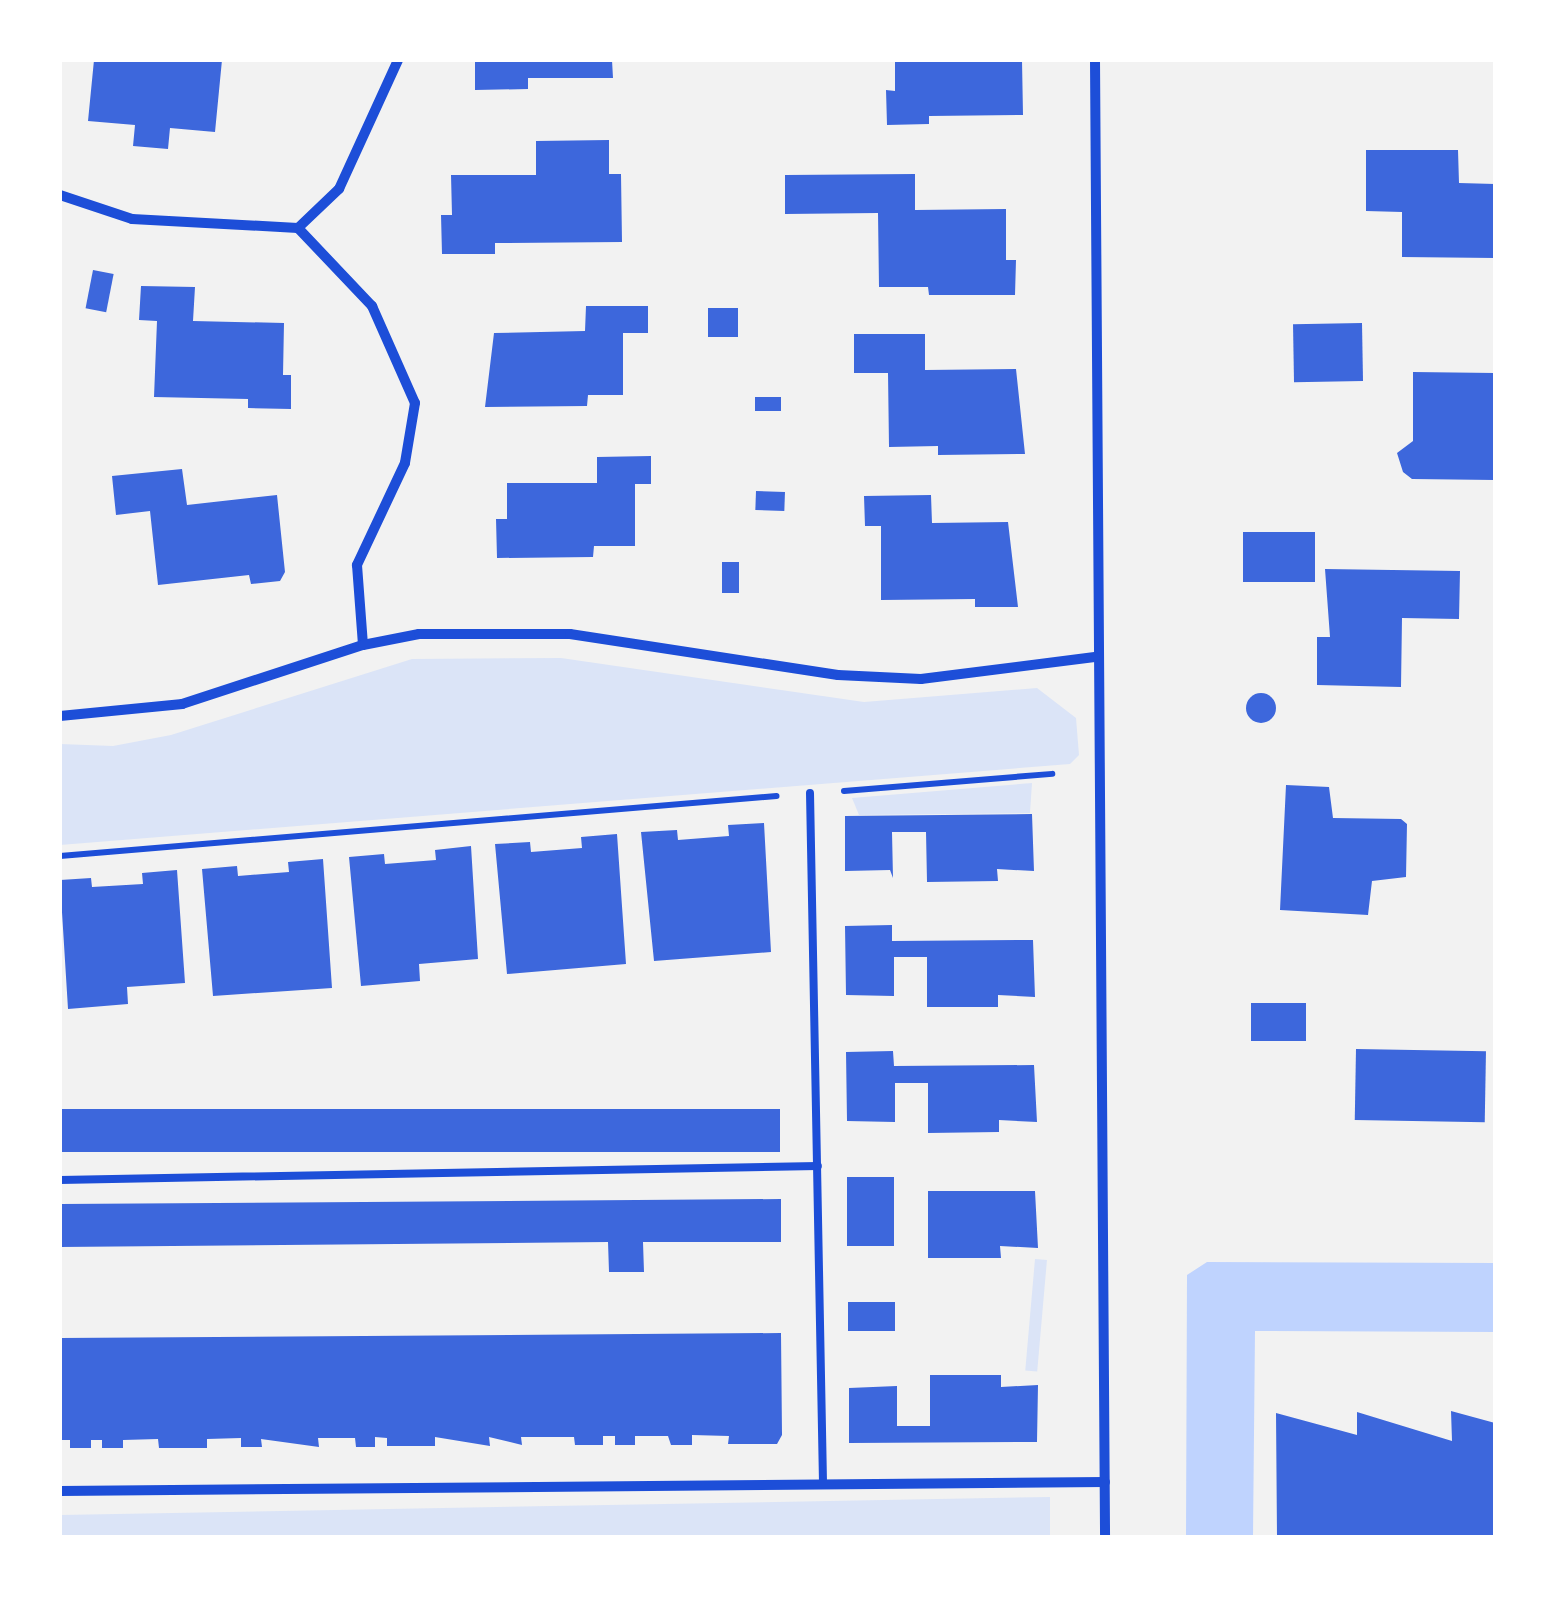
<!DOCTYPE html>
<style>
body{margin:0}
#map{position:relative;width:1555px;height:1597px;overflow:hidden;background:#f2f2f2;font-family:"Source Sans 3",sans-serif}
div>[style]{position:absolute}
.green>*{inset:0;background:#dbe4f7;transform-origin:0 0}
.water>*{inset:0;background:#bfd3fe}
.building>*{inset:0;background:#3d67dc;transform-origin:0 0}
.round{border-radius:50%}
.path>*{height:6px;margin:-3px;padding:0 3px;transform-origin:3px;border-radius:3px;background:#1d4ed8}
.service>*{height:8px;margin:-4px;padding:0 4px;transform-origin:4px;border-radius:4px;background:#1d4ed8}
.minor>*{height:10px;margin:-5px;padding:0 5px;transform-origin:5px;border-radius:5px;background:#1d4ed8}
span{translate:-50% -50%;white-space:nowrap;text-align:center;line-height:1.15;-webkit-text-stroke:8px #fff;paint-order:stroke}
.frame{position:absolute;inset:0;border:62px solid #fff;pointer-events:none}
</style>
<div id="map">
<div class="green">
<div style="clip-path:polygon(561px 658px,864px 702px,1037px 688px,1076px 718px,1079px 755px,1070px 764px,60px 845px,60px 744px,113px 746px,171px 735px,412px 659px)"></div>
<div style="clip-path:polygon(1032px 783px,1030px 813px,859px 815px,852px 798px)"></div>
<div style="left:1035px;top:1259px;width:12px;height:112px;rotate:5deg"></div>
<div style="clip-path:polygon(1050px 1497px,1050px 1537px,60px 1537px,60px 1515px)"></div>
</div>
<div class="water">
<div style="clip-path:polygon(1207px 1262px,1495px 1263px,1495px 1332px,1255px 1331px,1253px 1537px,1186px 1537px,1187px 1275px)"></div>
</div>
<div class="building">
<div style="clip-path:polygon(94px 60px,222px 60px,215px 132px,170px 128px,168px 149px,133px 146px,135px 125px,88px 121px)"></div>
<div style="clip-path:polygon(475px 60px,612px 60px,613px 78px,528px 78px,528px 89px,475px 90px)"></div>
<div style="clip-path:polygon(895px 60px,1022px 60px,1023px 115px,929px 116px,929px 124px,887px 125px,886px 90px,895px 91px)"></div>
<div style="clip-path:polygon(609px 140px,609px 174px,621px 174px,622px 242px,495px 243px,495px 254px,442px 254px,441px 215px,452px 215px,451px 175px,536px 175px,536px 141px)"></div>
<div style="clip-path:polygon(1366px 150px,1458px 150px,1459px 183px,1495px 184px,1495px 258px,1402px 257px,1402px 212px,1366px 211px)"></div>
<div style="clip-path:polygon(915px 174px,915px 210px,1006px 209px,1006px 260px,1016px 260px,1015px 295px,929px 295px,928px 287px,879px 287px,878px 213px,785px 214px,785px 175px)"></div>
<div style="left:93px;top:270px;width:21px;height:39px;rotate:11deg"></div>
<div style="clip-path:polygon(141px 286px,195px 287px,193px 321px,284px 323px,283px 375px,291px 375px,291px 409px,248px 408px,248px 399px,154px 397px,157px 321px,139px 320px)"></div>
<div style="clip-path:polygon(586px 306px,648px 306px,648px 333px,623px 333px,623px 395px,588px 395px,587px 406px,485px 407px,494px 333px,585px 331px)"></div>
<div style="left:708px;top:308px;width:30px;height:29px"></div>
<div style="left:1362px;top:323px;width:58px;height:69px;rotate:89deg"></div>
<div style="clip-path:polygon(854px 334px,925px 334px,925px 370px,1016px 369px,1025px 454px,938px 455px,938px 446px,889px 447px,888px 373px,854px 373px)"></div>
<div style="clip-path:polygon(1413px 372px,1495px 373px,1495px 480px,1412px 479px,1403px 472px,1397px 453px,1413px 441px)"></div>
<div style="left:755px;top:397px;width:26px;height:14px"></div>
<div style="clip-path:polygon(651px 456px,651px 484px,635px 484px,635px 546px,594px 546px,593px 557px,497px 558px,496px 519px,507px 519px,507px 483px,597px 483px,597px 457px)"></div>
<div style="clip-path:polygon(182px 469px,187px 505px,277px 495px,285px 572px,280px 581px,251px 584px,249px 575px,158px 585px,150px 511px,116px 515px,112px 476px)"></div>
<div style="left:756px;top:491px;width:29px;height:19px;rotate:2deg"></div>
<div style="clip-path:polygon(931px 495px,932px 523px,1008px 522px,1018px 607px,975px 607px,975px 599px,881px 600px,881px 526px,865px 526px,864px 496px)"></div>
<div style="left:1243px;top:532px;width:72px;height:50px"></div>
<div style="left:722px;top:562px;width:17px;height:31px"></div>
<div style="clip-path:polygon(1325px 569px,1460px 571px,1459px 619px,1402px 618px,1401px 687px,1317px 685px,1317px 637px,1330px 637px)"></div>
<div class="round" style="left:1246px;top:693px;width:30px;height:30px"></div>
<div style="clip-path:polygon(1286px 785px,1329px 787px,1333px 818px,1401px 819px,1407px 824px,1406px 877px,1372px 881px,1368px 915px,1280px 910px)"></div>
<div style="clip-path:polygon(1032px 814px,1034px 871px,997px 869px,998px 881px,927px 882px,926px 832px,892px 832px,893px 878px,890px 870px,845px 871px,845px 816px)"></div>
<div style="clip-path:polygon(764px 823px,771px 952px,654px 961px,641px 832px,677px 830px,678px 840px,729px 836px,728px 825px)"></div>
<div style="clip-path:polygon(617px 834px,626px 964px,507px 974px,495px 844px,530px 842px,531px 852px,582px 848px,581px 837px)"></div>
<div style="clip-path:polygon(471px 846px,478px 959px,419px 964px,420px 981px,361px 986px,349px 857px,384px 854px,385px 864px,436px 860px,435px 850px)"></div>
<div style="clip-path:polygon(323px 859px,332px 988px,213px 996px,202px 869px,237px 866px,238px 876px,289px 872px,288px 862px)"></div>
<div style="clip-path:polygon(177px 870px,185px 983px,127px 987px,128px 1004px,68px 1009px,60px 880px,91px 878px,92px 887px,143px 884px,142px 873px)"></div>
<div style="clip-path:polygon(892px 925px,892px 941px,1033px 940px,1035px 997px,998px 995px,998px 1007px,927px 1007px,927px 957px,894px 957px,894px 996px,846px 995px,845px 926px)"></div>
<div style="left:1251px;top:1003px;width:55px;height:38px"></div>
<div style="left:1356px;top:1049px;width:130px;height:71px;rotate:1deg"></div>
<div style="clip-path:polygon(893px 1051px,894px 1066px,1034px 1065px,1037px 1122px,999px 1120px,999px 1132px,928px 1133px,928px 1083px,895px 1083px,895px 1122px,847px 1121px,846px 1052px)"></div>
<div style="left:780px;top:1109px;width:43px;height:720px;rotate:90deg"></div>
<div style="left:847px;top:1177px;width:47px;height:69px"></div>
<div style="clip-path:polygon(928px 1191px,1035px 1191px,1038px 1248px,1000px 1246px,1001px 1258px,928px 1258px)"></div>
<div style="clip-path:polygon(781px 1199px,781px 1242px,643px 1242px,644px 1272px,609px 1272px,608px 1242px,60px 1247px,60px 1204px)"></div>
<div style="left:895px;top:1302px;width:29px;height:47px;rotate:90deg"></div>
<div style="clip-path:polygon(781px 1333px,782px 1435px,777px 1444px,728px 1444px,729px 1436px,692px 1435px,692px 1445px,671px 1445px,668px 1436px,635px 1436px,635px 1445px,615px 1445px,615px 1436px,603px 1436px,603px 1445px,575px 1445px,574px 1437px,521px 1437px,522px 1445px,489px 1437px,490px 1446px,435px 1437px,435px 1446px,387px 1446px,387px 1438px,375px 1437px,375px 1447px,356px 1447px,355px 1438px,318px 1438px,319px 1447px,261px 1439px,262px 1447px,241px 1447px,241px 1438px,207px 1439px,207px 1448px,159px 1448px,158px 1439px,123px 1440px,123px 1448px,102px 1448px,102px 1440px,91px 1440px,91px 1448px,70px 1448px,70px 1440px,60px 1440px,60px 1338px)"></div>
<div style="clip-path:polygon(930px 1375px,1001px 1375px,1001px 1387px,1038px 1385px,1037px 1442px,849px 1443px,849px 1388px,897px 1386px,897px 1426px,930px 1426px)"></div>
<div style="clip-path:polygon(1451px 1411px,1495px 1423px,1495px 1537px,1277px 1537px,1276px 1413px,1357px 1435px,1357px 1412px,1452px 1441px)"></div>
</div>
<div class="path">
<div style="left:844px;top:791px;width:209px;rotate:-4.7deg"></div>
<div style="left:60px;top:856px;width:719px;rotate:-4.79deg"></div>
</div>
<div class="service">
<div style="left:810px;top:793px;width:692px;rotate:88.92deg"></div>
<div style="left:60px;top:1180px;width:758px;rotate:-1.06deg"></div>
</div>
<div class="minor">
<div style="left:1095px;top:60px;width:1477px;rotate:89.61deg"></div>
<div style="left:60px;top:195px;width:76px;rotate:18.4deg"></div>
<div style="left:132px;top:219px;width:166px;rotate:3.1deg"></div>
<div style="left:298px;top:228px;width:108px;rotate:46.5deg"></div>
<div style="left:372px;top:306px;width:106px;rotate:66.1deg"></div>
<div style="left:415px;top:403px;width:61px;rotate:99.5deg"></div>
<div style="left:405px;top:463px;width:113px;rotate:115.2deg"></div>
<div style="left:357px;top:565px;width:80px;rotate:85.7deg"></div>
<div style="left:298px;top:228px;width:57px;rotate:-43.6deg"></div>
<div style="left:339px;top:189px;width:142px;rotate:-65.4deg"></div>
<div style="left:60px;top:716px;width:123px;rotate:-5.6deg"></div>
<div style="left:182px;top:704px;width:190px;rotate:-18.1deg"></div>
<div style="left:363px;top:645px;width:57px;rotate:-11.1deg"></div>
<div style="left:419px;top:634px;width:151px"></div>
<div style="left:570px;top:634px;width:271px;rotate:8.7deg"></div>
<div style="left:838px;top:675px;width:83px;rotate:2.8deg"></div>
<div style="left:921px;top:679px;width:175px;rotate:-7.2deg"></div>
<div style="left:60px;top:1491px;width:1045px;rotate:-0.49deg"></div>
</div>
<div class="frame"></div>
</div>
